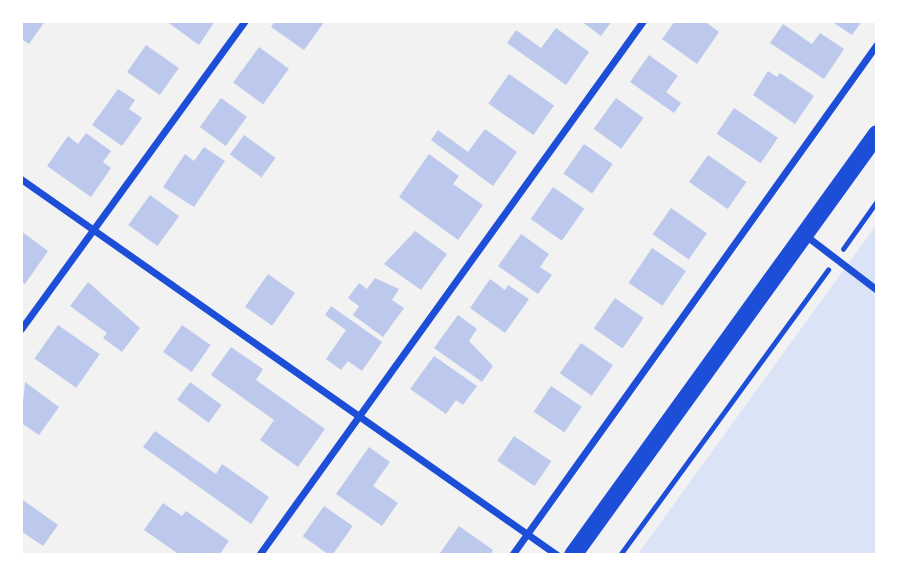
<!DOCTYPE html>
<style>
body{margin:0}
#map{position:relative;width:898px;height:576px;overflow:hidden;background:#f2f2f2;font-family:Raleway,sans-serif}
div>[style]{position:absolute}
.green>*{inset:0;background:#dbe4f7}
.building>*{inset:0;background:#bdc9ec;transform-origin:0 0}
.path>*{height:4.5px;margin:-2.25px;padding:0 2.25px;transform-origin:2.25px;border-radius:2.25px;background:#1d4ed8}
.minor>*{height:7px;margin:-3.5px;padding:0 3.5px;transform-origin:3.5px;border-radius:3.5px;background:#1d4ed8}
.primary>*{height:18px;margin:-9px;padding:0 9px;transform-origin:9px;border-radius:9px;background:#1d4ed8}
span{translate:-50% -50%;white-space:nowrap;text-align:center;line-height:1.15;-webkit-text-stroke:7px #fff;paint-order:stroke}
.frame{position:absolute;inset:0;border:23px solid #fff;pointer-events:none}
</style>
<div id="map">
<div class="green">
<div style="clip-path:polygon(877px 224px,877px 555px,637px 555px)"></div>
</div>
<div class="building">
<div style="clip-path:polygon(21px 21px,45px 21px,29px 44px,21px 39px)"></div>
<div style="clip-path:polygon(166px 21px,215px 21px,199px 45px)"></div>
<div style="clip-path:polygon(275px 21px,325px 21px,304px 50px,271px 27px)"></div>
<div style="clip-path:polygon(581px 21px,612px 21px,601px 36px)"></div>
<div style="clip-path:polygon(675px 21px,704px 21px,719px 32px,697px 64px,662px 39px)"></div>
<div style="clip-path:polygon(831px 21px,862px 21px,852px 35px)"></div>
<div style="clip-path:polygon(783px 24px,812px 44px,820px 33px,844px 49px,824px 79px,770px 43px)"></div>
<div style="clip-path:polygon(556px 28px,589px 52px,566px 85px,507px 43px,516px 30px,541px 48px)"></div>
<div style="left:146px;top:45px;width:40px;height:33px;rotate:35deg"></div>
<div style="left:259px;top:47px;width:37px;height:44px;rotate:36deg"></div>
<div style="clip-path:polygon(649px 55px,678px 76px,666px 92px,681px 103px,674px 113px,630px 82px)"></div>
<div style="clip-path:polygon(768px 71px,777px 77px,780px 73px,814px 96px,795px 124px,753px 95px)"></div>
<div style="left:509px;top:74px;width:55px;height:36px;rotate:35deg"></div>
<div style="clip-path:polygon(118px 89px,135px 100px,129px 109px,142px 118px,122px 146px,92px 125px)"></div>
<div style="left:221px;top:98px;width:32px;height:36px;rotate:36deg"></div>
<div style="left:616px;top:98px;width:34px;height:38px;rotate:36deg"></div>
<div style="left:734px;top:108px;width:53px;height:31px;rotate:34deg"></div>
<div style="clip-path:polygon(485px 129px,517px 152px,493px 186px,431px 140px,438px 130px,468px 152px)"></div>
<div style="clip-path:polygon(86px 133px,111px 151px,103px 162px,111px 168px,91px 197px,47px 166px,68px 136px,78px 144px)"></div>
<div style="left:244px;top:135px;width:39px;height:24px;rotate:36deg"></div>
<div style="left:584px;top:144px;width:35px;height:36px;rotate:35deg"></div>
<div style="clip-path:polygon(204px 147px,225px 161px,194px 207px,163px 187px,185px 154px,194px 161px)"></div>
<div style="clip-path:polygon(429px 154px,459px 176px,453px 184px,483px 205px,458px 240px,399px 197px)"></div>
<div style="left:708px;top:155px;width:47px;height:33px;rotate:35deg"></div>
<div style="left:553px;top:187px;width:38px;height:39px;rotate:35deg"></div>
<div style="left:150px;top:195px;width:36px;height:37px;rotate:36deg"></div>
<div style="left:671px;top:208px;width:44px;height:32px;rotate:35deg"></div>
<div style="clip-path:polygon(21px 231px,48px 251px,25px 284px,21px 281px)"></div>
<div style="clip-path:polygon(415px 231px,447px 254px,421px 290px,384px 264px)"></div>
<div style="clip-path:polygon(521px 234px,549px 254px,540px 267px,552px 275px,538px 294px,498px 266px)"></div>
<div style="left:652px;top:248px;width:41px;height:42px;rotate:34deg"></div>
<div style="left:268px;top:274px;width:33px;height:40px;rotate:35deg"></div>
<div style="clip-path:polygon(375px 278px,399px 289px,392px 300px,404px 308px,383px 337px,353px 315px,359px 306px,348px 298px,359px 283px,367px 289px)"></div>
<div style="clip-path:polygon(490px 279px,505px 290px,508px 285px,529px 299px,505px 333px,470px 308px)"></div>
<div style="clip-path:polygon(88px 282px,140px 328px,122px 352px,103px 338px,107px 333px,70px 306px)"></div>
<div style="left:615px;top:298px;width:35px;height:37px;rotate:35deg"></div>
<div style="clip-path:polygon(331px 306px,382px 342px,362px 371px,348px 361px,341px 370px,326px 359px,346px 330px,325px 315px)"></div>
<div style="clip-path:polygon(458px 315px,477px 329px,469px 341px,493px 366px,482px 382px,434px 348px)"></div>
<div style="left:58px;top:325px;width:51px;height:41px;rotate:35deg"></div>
<div style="left:182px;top:325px;width:35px;height:33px;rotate:35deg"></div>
<div style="left:581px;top:343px;width:39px;height:37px;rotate:35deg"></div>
<div style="clip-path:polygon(231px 347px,263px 369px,256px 380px,325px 429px,298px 467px,260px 440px,274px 420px,211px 375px)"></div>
<div style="clip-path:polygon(434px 356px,477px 386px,463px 405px,456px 400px,446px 414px,410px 389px)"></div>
<div style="clip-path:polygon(25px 382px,59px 407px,39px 435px,21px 423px)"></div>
<div style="left:190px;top:382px;width:39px;height:22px;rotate:36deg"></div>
<div style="left:551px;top:386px;width:37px;height:31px;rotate:34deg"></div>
<div style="clip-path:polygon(155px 431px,216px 474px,222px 464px,269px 497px,251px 524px,143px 447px)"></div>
<div style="left:514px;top:436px;width:45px;height:30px;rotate:34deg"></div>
<div style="clip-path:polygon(369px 447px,390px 462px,373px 486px,398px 503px,382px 526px,336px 494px)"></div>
<div style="clip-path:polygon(23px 500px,58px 525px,43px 546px,21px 531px)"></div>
<div style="clip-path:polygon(163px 503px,182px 516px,186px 511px,229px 541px,219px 555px,180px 555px,144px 530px)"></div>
<div style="left:324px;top:506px;width:35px;height:37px;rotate:35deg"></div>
<div style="clip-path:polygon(459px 526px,493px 550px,490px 555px,440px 553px)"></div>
</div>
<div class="path">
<div style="left:843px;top:249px;width:59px;rotate:-54.7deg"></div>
<div style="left:620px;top:555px;width:353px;rotate:-53.9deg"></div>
</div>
<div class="minor">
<div style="left:21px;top:179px;width:655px;rotate:35.05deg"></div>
<div style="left:805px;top:235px;width:91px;rotate:37.4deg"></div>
<div style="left:21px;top:329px;width:381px;rotate:-54deg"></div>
<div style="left:259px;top:555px;width:658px;rotate:-54.28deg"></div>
<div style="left:512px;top:555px;width:628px;rotate:-54.46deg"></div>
</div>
<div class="primary">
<div style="left:573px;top:555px;width:519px;rotate:-54.17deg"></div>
</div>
<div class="frame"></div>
</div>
